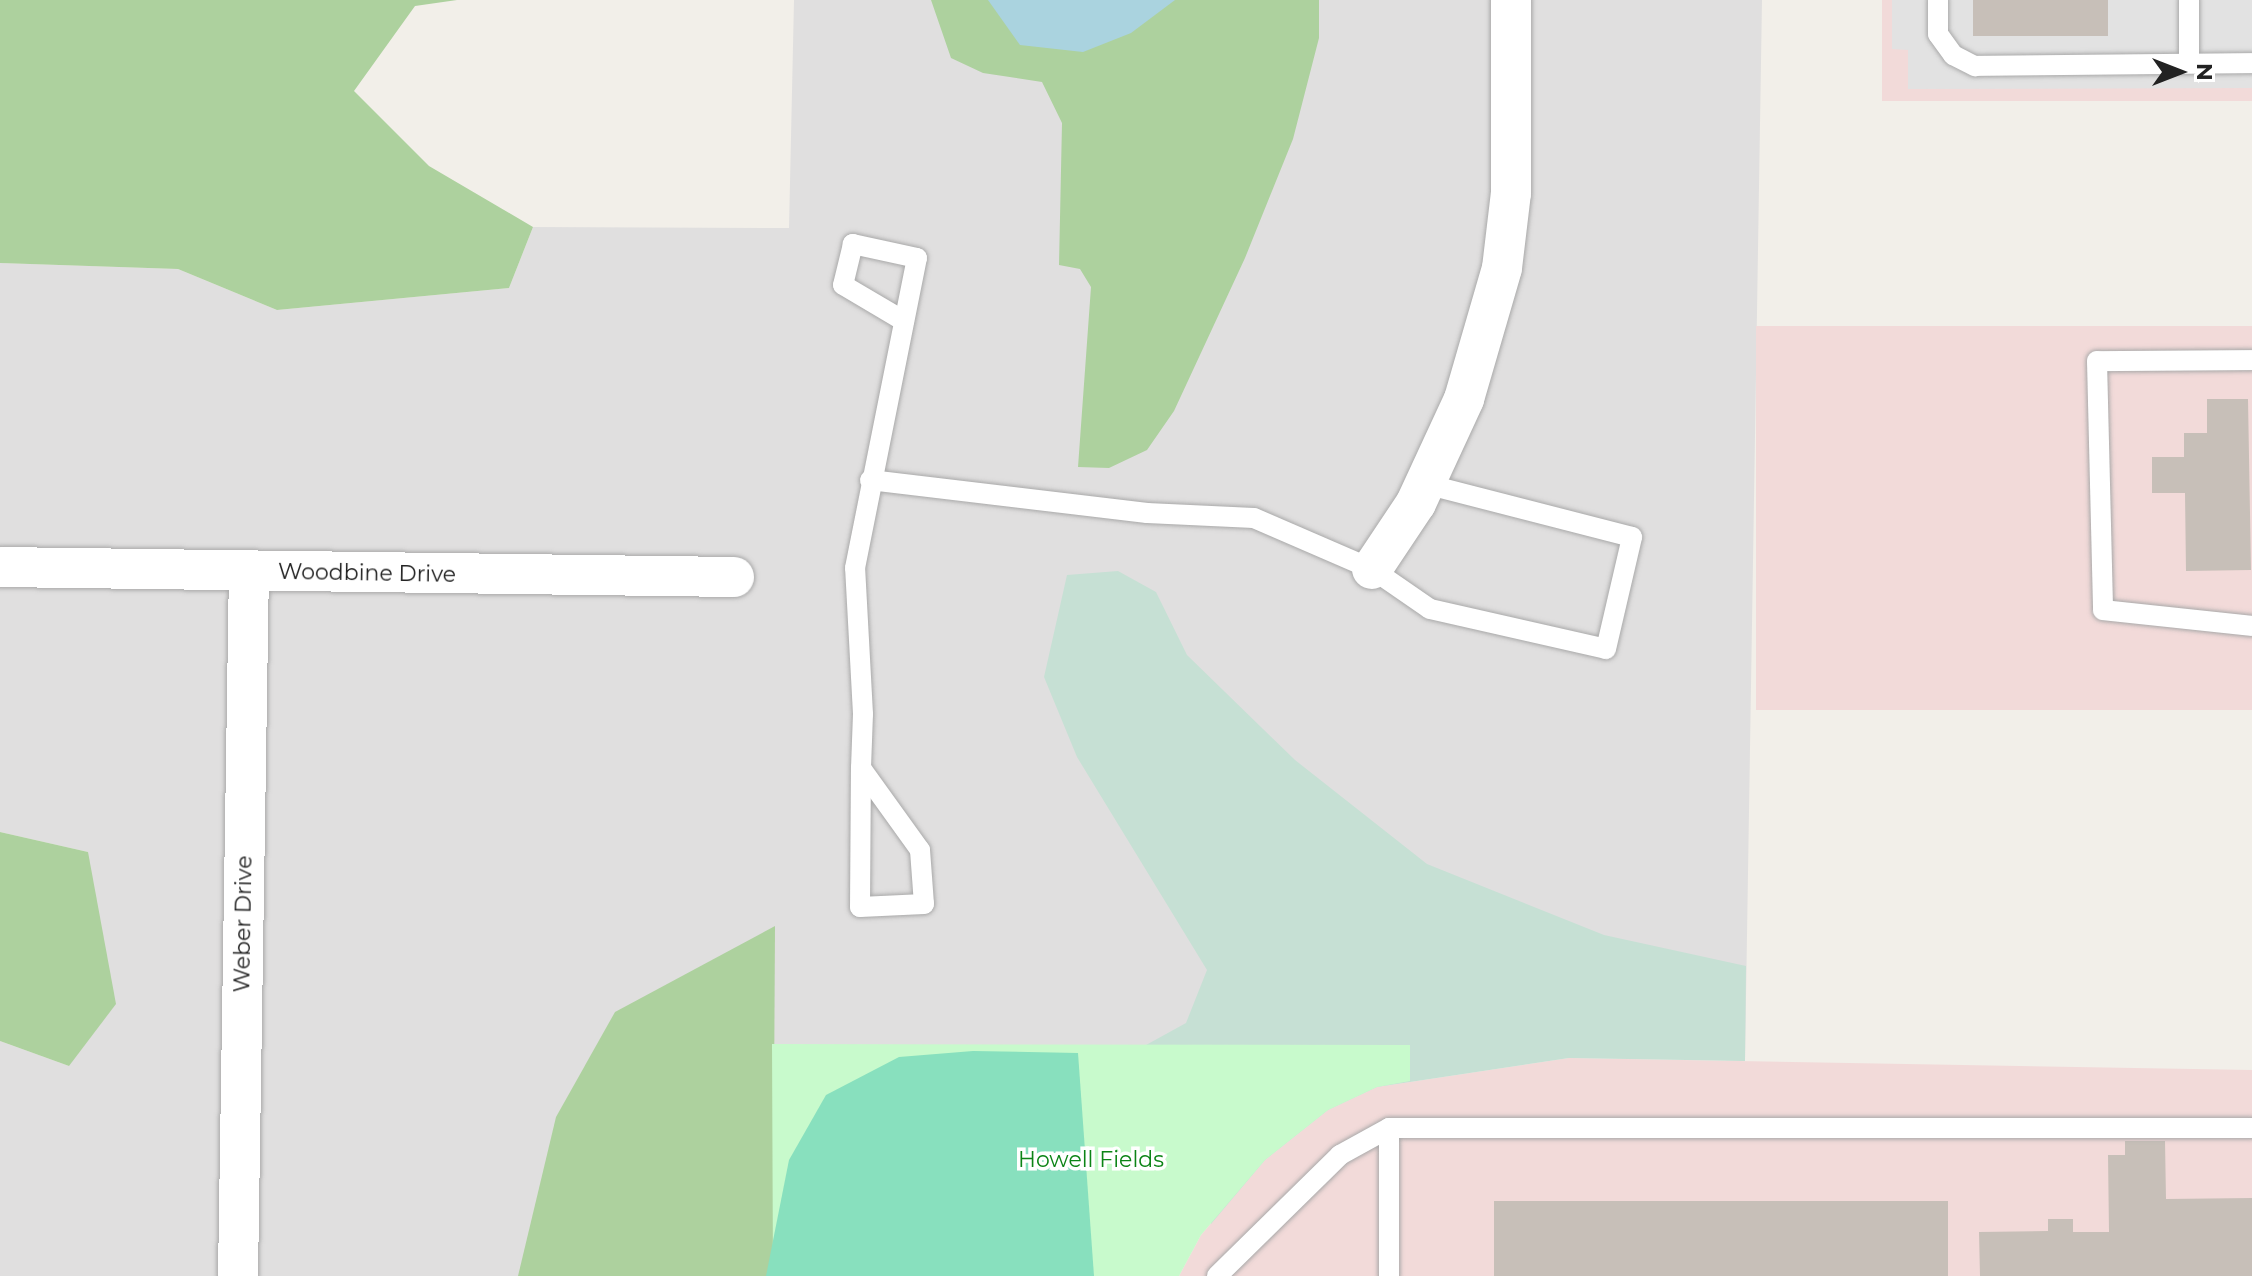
<!DOCTYPE html>
<style>
body{margin:0}
#map{position:relative;width:2252px;height:1276px;overflow:hidden;background:#f2efe9;font-family:Montserrat,sans-serif}
div>[style]{position:absolute}
.residential>*{inset:0;background:#e0dfdf}
.commercial>*{inset:0;background:#f2dad9;transform-origin:0 0}
.forest>*{inset:0;background:#add19e}
.wetland>*{inset:0;background:#c6e0d4}
.park>*{inset:0;background:#c8facc}
.pitch>*{inset:0;background:#88e0be}
.parking>*{inset:0;background:#e2e2e2}
.water>*{inset:0;background:#aad3df}
.building>*{inset:0;background:#c7bfb8;transform-origin:0 0}
.roads{filter:drop-shadow(0 0 2px #a9a9a9) drop-shadow(0 0 2px #a9a9a9)}
.lane>*{height:20px;margin:-10px;padding:0 10px;transform-origin:10px;border-radius:10px;background:#fff}
.street>*{height:40px;margin:-20px;padding:0 20px;transform-origin:20px;border-radius:20px;background:#fff}
span{translate:-50% -50%;white-space:nowrap;text-align:center;line-height:1.15;-webkit-text-stroke:7px #fff;paint-order:stroke}
.street-label{font-size:22px;color:#222}
.park-label{font-size:22px;color:#0c8416}
.north{position:absolute;left:2140px;top:32px;width:80px;height:80px;-webkit-text-stroke:6px #fff;paint-order:stroke;rotate:90deg;font-size:22px;font-weight:700;line-height:32px;text-align:center;color:#222}
.north::after{content:'';display:block;margin:auto;width:28px;height:36px;background:#222;clip-path:polygon(50% 0,100% 100%,50% 72%,0 100%)}
</style>
<div id="map">
<div class="residential">
<div style="clip-path:polygon(794px 0,1762px 0,1745px 1061px,1410px 1045px,773px 1276px,0 1276px,0 1041px,69px 1066px,88px 852px,0 832px,0 263px,178px 269px,277px 310px,509px 288px,533px 227px,789px 228px)"></div>
</div>
<div class="commercial">
<div style="left:1882px;top:0;width:370px;height:101px"></div>
<div style="left:2252px;top:326px;width:384px;height:496px;rotate:90deg"></div>
<div style="clip-path:polygon(1569px 1058px,2252px 1070px,2252px 1276px,1179px 1276px,1201px 1235px,1265px 1160px,1328px 1110px,1377px 1087px)"></div>
</div>
<div class="forest">
<div style="clip-path:polygon(0 0,457px 0,415px 6px,354px 91px,429px 166px,533px 227px,509px 288px,277px 310px,178px 269px,0 263px)"></div>
<div style="clip-path:polygon(931px 0,1319px 0,1319px 38px,1293px 139px,1245px 258px,1174px 411px,1147px 450px,1109px 468px,1078px 467px,1091px 287px,1080px 269px,1059px 265px,1062px 123px,1042px 82px,983px 73px,951px 58px)"></div>
<div style="clip-path:polygon(0 832px,88px 852px,116px 1004px,69px 1066px,0 1041px)"></div>
<div style="clip-path:polygon(775px 926px,773px 1276px,518px 1276px,556px 1117px,615px 1012px)"></div>
</div>
<div class="wetland">
<div style="clip-path:polygon(1118px 571px,1156px 592px,1187px 655px,1295px 760px,1427px 864px,1604px 935px,1746px 966px,1745px 1061px,1569px 1058px,1377px 1087px,1328px 1110px,1265px 1160px,1211px 1224px,1146px 1045px,1186px 1023px,1207px 970px,1077px 757px,1044px 677px,1067px 575px)"></div>
</div>
<div class="park">
<div style="clip-path:polygon(772px 1044px,1410px 1045px,1410px 1081px,1377px 1087px,1328px 1110px,1265px 1160px,1201px 1235px,1179px 1276px,773px 1276px)"></div>
</div>
<div class="pitch">
<div style="clip-path:polygon(973px 1051px,1078px 1053px,1094px 1276px,766px 1276px,789px 1160px,826px 1095px,899px 1057px)"></div>
</div>
<div class="parking">
<div style="clip-path:polygon(1892px 0,2252px 0,2252px 88px,1908px 89px,1908px 50px,1892px 49px)"></div>
</div>
<div class="water">
<div style="clip-path:polygon(988px 0,1175px 0,1131px 33px,1083px 52px,1020px 45px)"></div>
</div>
<div class="building">
<div style="left:1973px;top:0;width:135px;height:36px"></div>
<div style="clip-path:polygon(2207px 399px,2248px 399px,2251px 570px,2186px 571px,2185px 493px,2152px 493px,2152px 457px,2184px 457px,2184px 433px,2207px 433px)"></div>
<div style="clip-path:polygon(2125px 1141px,2165px 1141px,2166px 1199px,2252px 1198px,2252px 1276px,1980px 1276px,1979px 1232px,2048px 1231px,2048px 1219px,2073px 1219px,2073px 1232px,2109px 1232px,2108px 1155px,2125px 1155px)"></div>
<div style="left:1948px;top:1201px;width:75px;height:454px;rotate:90deg"></div>
</div>
<div class="roads">
<div class="lane">
<div style="left:1938px;top:0;width:34px;rotate:90deg"></div>
<div style="left:1938px;top:34px;width:26px;rotate:54deg"></div>
<div style="left:1953px;top:55px;width:25px;rotate:27deg"></div>
<div style="left:1975px;top:66px;width:277px;rotate:-0.6deg"></div>
<div style="left:2189px;top:0;width:63px;rotate:90deg"></div>
<div style="left:2252px;top:360px;width:155px;rotate:179.6deg"></div>
<div style="left:2097px;top:361px;width:249px;rotate:88.6deg"></div>
<div style="left:2103px;top:610px;width:150px;rotate:6.1deg"></div>
<div style="left:870px;top:480px;width:279px;rotate:6.8deg"></div>
<div style="left:1147px;top:513px;width:107px;rotate:2.7deg"></div>
<div style="left:1254px;top:518px;width:129px;rotate:23.4deg"></div>
<div style="left:1372px;top:569px;width:70px;rotate:34.6deg"></div>
<div style="left:1430px;top:609px;width:180px;rotate:12.8deg"></div>
<div style="left:1606px;top:649px;width:115px;rotate:-76.9deg"></div>
<div style="left:1632px;top:537px;width:214px;rotate:-165.6deg"></div>
<div style="left:861px;top:768px;width:101px;rotate:54.3deg"></div>
<div style="left:920px;top:850px;width:54px;rotate:85.8deg"></div>
<div style="left:924px;top:904px;width:64px;rotate:177.3deg"></div>
<div style="left:860px;top:907px;width:139px;rotate:-89.6deg"></div>
<div style="left:861px;top:768px;width:54px;rotate:-87.9deg"></div>
<div style="left:863px;top:714px;width:146px;rotate:-93.1deg"></div>
<div style="left:855px;top:568px;width:316px;rotate:-78.7deg"></div>
<div style="left:917px;top:258px;width:66px;rotate:-167.7deg"></div>
<div style="left:853px;top:244px;width:42px;rotate:103.7deg"></div>
<div style="left:843px;top:285px;width:71px;rotate:30.5deg"></div>
<div style="left:1389px;top:1128px;width:148px;rotate:90deg"></div>
<div style="left:1217px;top:1276px;width:173px;rotate:-44.5deg"></div>
<div style="left:1340px;top:1155px;width:56px;rotate:-28.9deg"></div>
<div style="left:1389px;top:1128px;width:863px"></div>
</div>
<div class="street">
<div style="left:0;top:567px;width:734px;rotate:0.78deg"></div>
<div style="left:1372px;top:569px;width:79px;rotate:-56.3deg"></div>
<div style="left:1416px;top:503px;width:115px;rotate:-65.2deg"></div>
<div style="left:1464px;top:399px;width:136px;rotate:-73.8deg"></div>
<div style="left:1502px;top:268px;width:76px;rotate:-83.2deg"></div>
<div style="left:1511px;top:193px;width:193px;rotate:-90deg"></div>
<div style="left:238px;top:1276px;width:705px;rotate:-89.11deg"></div>
</div>
</div>
<div class="street-label">
<span style="left:367px;top:573px;rotate:1deg">Woodbine Drive</span>
<span style="left:243px;top:924px;rotate:-89deg">Weber Drive</span>
</div>
<div class="park-label">
<span style="left:1091px;top:1160px">Howell Fields</span>
</div>
<div class="north">N</div>
</div>
